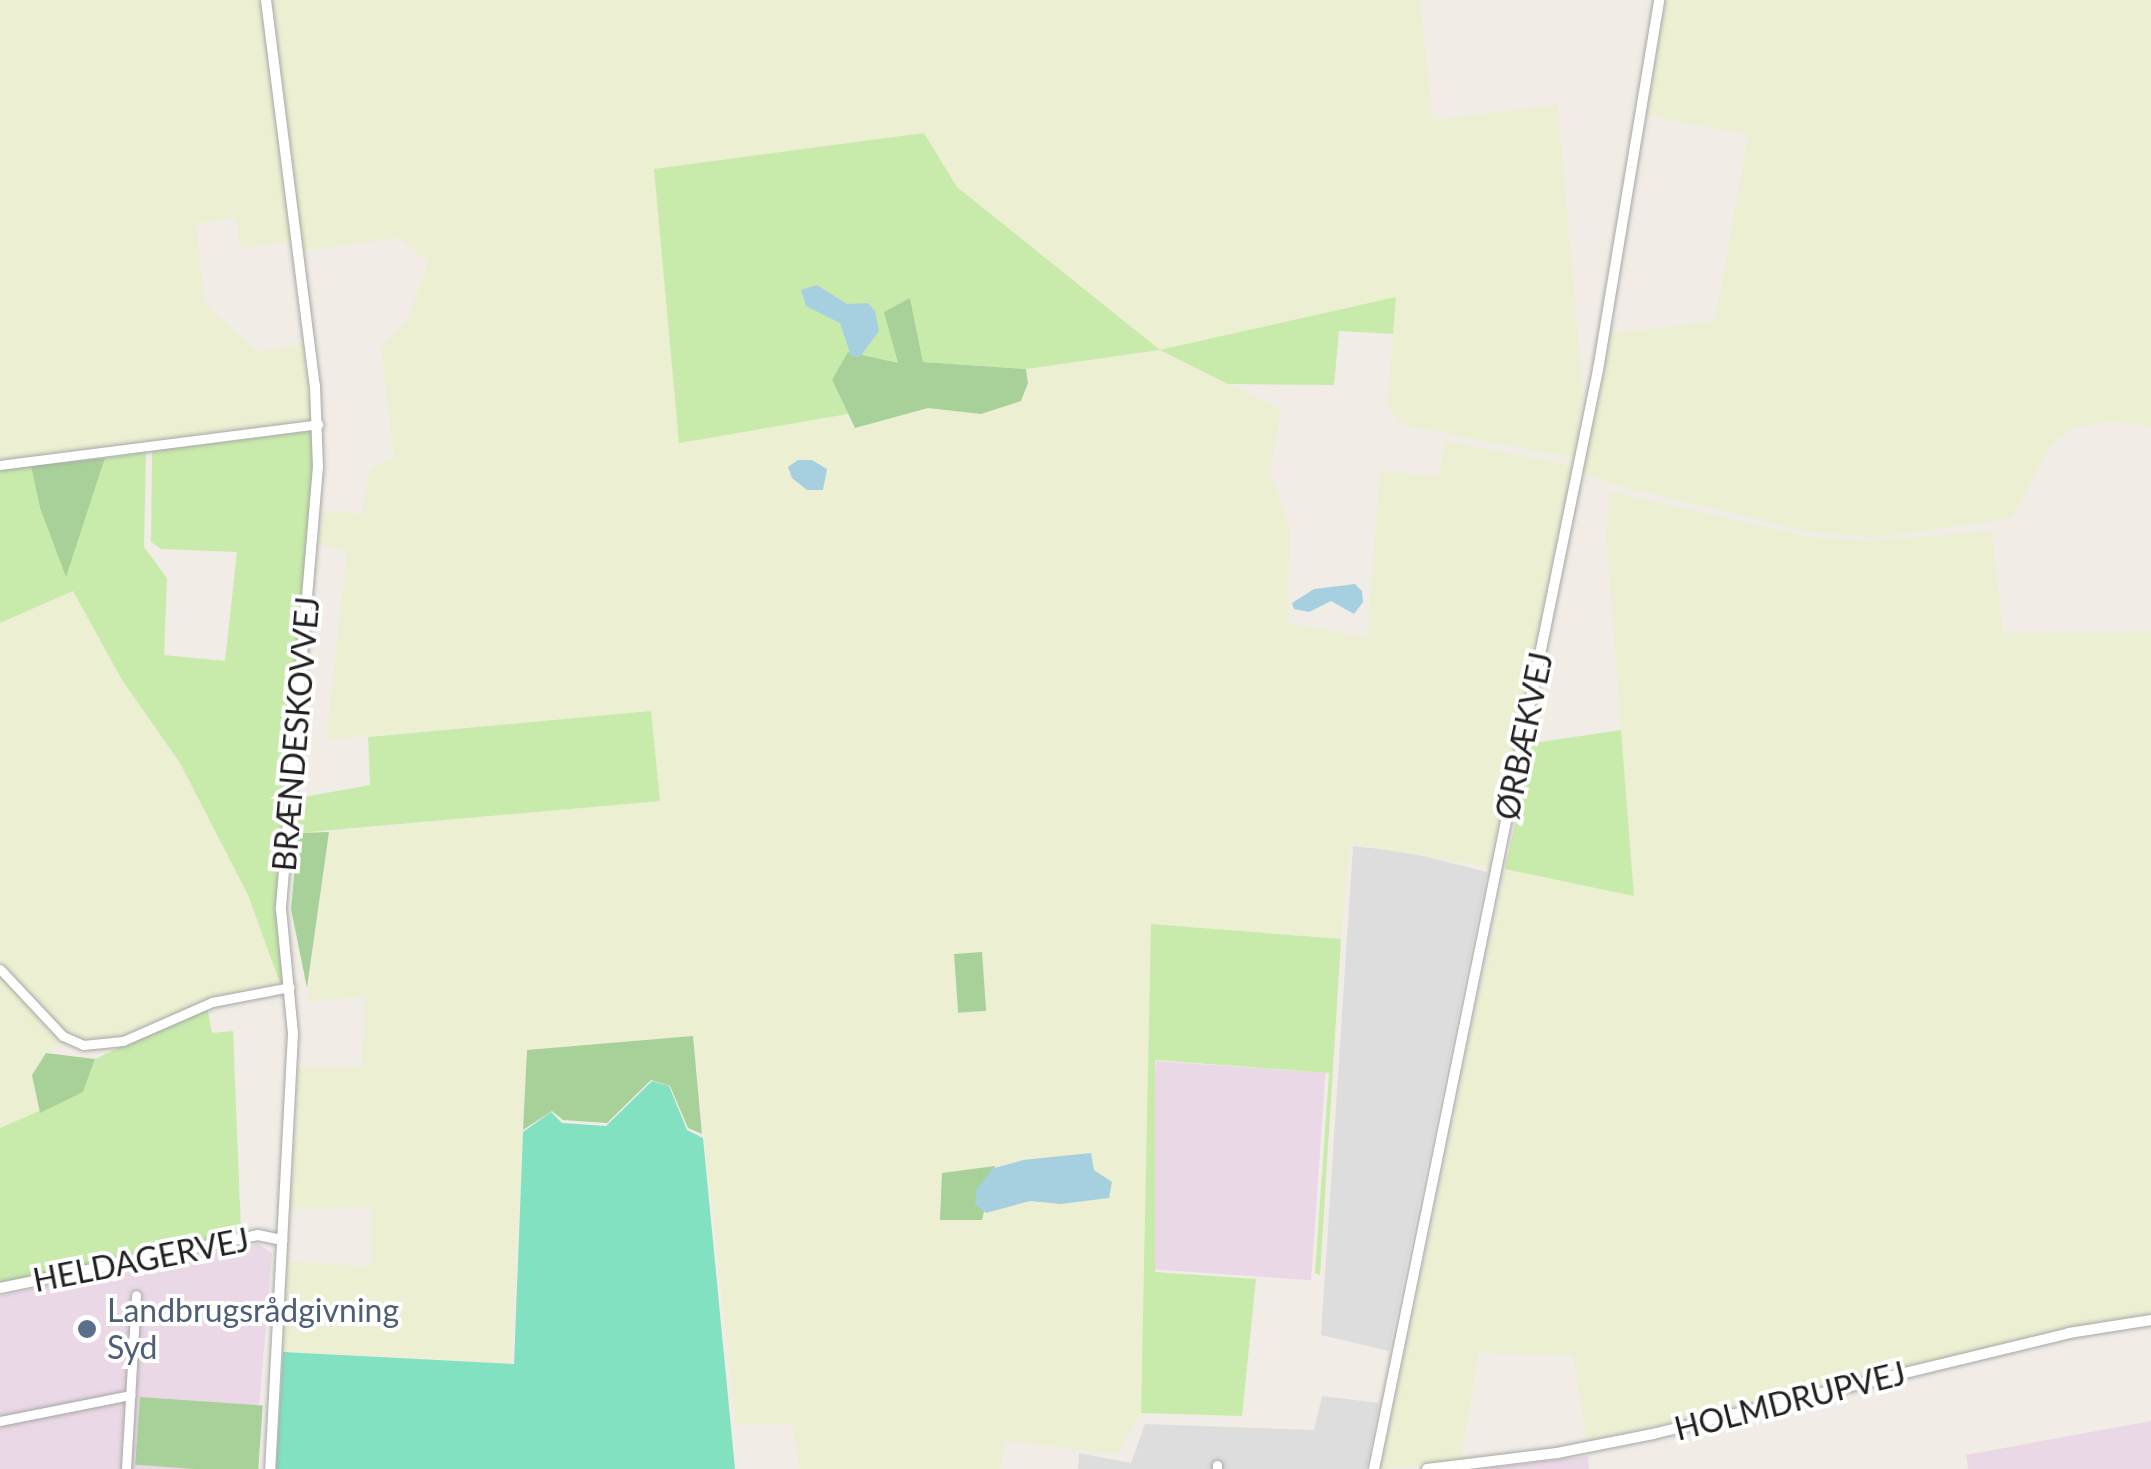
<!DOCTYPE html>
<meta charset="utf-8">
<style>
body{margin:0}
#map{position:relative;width:2151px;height:1469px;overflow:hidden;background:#f1ede6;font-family:Lato,sans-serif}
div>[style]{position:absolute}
.residential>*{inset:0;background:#dedddd}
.industrial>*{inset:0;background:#ead8e6;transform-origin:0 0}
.farmland>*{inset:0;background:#ecefd1}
.grass>*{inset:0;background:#c8ebab}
.forest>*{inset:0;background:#a8d19a;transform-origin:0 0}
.pitch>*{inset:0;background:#82e1c1}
.water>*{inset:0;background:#a6d0df}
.roads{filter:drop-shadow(0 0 2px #a7a7a7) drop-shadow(0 0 2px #a7a7a7)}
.minor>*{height:9px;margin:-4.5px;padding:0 4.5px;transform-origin:4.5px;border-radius:4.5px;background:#fff}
.tertiary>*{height:10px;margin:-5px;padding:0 5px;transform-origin:5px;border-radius:5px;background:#fff}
.dots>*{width:28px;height:28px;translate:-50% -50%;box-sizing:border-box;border:5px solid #fff;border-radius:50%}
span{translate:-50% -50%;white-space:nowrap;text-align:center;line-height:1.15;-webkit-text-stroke:8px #fff;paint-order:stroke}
.street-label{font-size:32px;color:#202020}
.service-label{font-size:32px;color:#4e5e75}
.left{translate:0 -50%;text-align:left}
</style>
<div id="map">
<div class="residential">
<div style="clip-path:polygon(1353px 846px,1408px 852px,1487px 872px,1389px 1351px,1321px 1335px)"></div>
<div style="clip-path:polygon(1322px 1396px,1379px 1403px,1366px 1469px,1078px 1469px,1079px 1453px,1131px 1463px,1145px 1424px,1314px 1430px)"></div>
</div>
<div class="industrial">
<div style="left:1156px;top:1061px;width:170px;height:208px;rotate:4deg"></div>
<div style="clip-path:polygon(258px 1244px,272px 1253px,254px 1469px,0 1469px,0 1296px)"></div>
<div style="clip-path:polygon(2151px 1421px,2151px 1469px,1968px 1469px,1966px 1455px)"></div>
<div style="clip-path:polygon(1588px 1456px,1589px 1469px,1480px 1469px)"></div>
</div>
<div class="farmland">
<div style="clip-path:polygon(0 0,260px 0,293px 241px,240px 248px,236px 217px,196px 224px,205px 304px,258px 352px,306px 343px,312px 420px,0 460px)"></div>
<div style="clip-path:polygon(evenodd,273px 0,1420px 0,1433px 120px,1558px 105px,1583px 395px,1574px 458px,1408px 426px,1398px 420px,1387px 404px,1396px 298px,1161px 350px,1281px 410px,1270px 473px,1290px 530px,1288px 623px,1367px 638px,1380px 470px,1438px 477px,1446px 441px,1573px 466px,1489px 867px,1350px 844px,1341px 939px,1152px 924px,1141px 1413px,1117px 1454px,1005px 1441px,1001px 1469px,799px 1469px,792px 1423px,736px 1424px,693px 1036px,527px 1050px,511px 1363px,280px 1351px,286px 1261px,372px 1267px,371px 1207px,290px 1209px,299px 1068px,362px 1067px,364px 996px,307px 1002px,329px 832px,660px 800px,651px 711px,326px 740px,347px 552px,319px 543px,323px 511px,361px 514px,370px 469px,394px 458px,381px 347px,408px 319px,428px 262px,399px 238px,302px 251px,273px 0,924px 133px,957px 187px,1158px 351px,1026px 369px,1028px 383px,981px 414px,928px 408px,855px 428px,654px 170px,924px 133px)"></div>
<div style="clip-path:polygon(1665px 0,2151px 0,2151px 427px,2112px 421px,2071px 428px,2049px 448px,2012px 518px,1874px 538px,1802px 530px,1612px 484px,1584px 472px,1609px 334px,1715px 321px,1748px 135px,1647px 115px)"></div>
<div style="clip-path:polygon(1610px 492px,1810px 537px,1865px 541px,1992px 531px,2003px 633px,2151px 632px,2151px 1315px,2055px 1332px,1587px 1441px,1573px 1355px,1479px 1353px,1461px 1461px,1381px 1469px,1505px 869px,1634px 895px,1606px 536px)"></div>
<div style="clip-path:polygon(73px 591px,122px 680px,180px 763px,248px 895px,280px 983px,213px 998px,121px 1037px,84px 1041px,66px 1034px,50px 1019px,0 962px,0 623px)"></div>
<div style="clip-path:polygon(0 974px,66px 1042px,46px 1053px,32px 1074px,40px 1113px,0 1128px)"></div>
</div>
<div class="grass">
<div style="clip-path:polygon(924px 133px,957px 187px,1160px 350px,1396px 297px,1393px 334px,1339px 331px,1334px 385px,1228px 384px,1160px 350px,1026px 369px,923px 362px,910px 298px,899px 363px,832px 380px,848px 414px,679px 443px,654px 169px)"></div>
<div style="clip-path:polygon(311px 431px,314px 458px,281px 882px,286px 981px,280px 983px,248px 895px,180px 763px,122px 680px,73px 591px,0 623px,0 470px,31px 466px,40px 508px,66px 575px,105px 458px,146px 452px,144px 547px,167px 578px,164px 655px,225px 661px,237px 552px,161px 549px,151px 542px,152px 451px)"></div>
<div style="clip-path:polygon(651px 711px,660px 801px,298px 833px,298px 798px,370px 785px,368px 737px)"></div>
<div style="clip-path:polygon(1621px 730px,1634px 896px,1505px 869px,1533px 743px)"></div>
<div style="clip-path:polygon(1151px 924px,1341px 939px,1320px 1275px,1315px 1273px,1329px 1073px,1155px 1060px,1155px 1272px,1256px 1279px,1242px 1416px,1141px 1413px)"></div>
<div style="clip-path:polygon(207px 1006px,212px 1033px,233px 1031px,241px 1231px,0 1284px,0 1128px,83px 1092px,95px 1059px)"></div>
</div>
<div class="forest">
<div style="clip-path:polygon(910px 298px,923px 362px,1026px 369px,1028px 383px,1021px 401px,981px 414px,928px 408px,855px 428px,832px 380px,848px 352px,898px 363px,884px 312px)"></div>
<div style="clip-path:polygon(105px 458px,66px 577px,40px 508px,31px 466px)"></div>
<div style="clip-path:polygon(329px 832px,307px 988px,291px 909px,298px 833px)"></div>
<div style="left:982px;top:952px;width:59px;height:28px;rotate:86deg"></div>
<div style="clip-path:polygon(693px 1036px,702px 1134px,688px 1128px,670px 1086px,651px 1080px,607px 1123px,563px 1120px,552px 1111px,523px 1130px,527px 1050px)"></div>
<div style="clip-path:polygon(46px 1053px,95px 1059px,83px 1092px,40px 1113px,32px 1075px)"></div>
<div style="clip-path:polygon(995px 1166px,982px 1220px,940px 1220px,942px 1173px)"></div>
<div style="left:140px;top:1397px;width:123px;height:68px;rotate:4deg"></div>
</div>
<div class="pitch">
<div style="clip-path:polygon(652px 1081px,669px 1086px,687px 1130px,703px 1138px,735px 1469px,276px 1469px,283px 1352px,514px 1364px,523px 1132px,551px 1112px,562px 1123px,606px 1126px)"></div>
</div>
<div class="water">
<div style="clip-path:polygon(817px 285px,847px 304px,868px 303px,875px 311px,879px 331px,860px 357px,851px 356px,840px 323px,806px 306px,801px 290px)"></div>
<div style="clip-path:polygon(798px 460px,812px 460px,827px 469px,823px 490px,807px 490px,792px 478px,788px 467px)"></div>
<div style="clip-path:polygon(1355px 584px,1362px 591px,1363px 602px,1354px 614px,1331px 601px,1309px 612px,1294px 609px,1292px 603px,1314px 589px)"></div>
<div style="clip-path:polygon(1091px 1153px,1094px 1170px,1112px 1182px,1109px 1198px,1061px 1204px,1030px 1201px,986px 1213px,975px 1204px,977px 1188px,994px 1168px,1023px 1160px)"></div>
</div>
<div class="roads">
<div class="minor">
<div style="left:0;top:465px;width:321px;rotate:-7.3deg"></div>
<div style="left:0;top:969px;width:92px;rotate:46.8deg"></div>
<div style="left:63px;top:1036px;width:22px;rotate:24deg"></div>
<div style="left:83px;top:1045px;width:40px;rotate:-5.7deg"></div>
<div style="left:123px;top:1041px;width:97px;rotate:-23.7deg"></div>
<div style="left:212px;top:1002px;width:79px;rotate:-10.9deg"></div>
<div style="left:0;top:1421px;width:133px;rotate:-11.3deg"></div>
<div style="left:126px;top:1469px;width:174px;rotate:-86.7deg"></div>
<div style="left:1217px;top:1469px;width:4px;rotate:-90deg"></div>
</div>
<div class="tertiary">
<div style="left:266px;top:0;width:389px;rotate:82.8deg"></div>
<div style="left:315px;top:386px;width:80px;rotate:87.9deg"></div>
<div style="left:318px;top:466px;width:445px;rotate:94.8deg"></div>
<div style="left:281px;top:909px;width:126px;rotate:84.5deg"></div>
<div style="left:293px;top:1034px;width:436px;rotate:93deg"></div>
<div style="left:0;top:1288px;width:263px;rotate:-11.6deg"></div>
<div style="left:258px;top:1235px;width:25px;rotate:12deg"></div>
<div style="left:1374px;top:1469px;width:1122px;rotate:-78.48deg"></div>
<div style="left:1598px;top:370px;width:375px;rotate:-80.6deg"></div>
<div style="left:1427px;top:1469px;width:131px;rotate:-7deg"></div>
<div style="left:1557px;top:1453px;width:98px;rotate:-11.2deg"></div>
<div style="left:1653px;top:1434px;width:428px;rotate:-13.6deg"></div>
<div style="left:2069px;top:1333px;width:83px;rotate:-9deg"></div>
</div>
</div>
<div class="dots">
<div style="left:87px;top:1329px;background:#5c6f8a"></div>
</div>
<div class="street-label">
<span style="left:296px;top:734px;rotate:-85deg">BRÆNDESKOVVEJ</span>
<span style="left:1524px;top:736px;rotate:-78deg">ØRBÆKVEJ</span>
<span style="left:141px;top:1260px;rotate:-11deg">HELDAGERVEJ</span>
<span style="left:1790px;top:1401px;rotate:-14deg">HOLMDRUPVEJ</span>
</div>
<div class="service-label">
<span class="left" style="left:107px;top:1329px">Landbrugsrådgivning<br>Syd</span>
</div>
</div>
